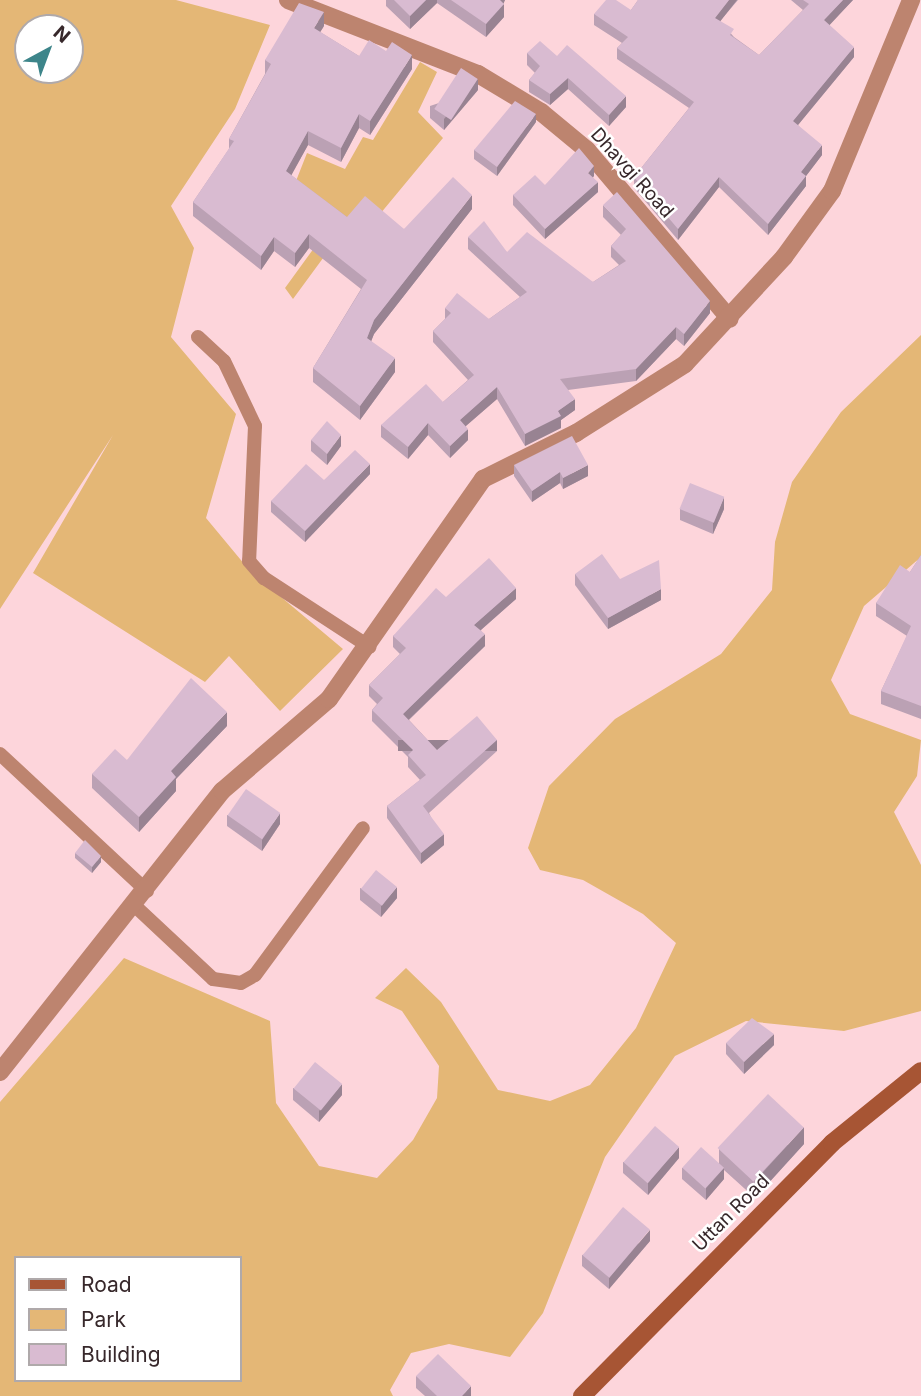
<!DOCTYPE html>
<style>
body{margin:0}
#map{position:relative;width:921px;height:1396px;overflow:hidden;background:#fdd5db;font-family:Inter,sans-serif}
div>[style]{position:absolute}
.green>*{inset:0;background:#e4b776}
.lane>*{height:14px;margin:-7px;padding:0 7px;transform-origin:7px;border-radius:7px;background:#bd846f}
.street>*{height:18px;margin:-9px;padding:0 9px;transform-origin:9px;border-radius:9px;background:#bd846f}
.secondary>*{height:18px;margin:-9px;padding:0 9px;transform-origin:9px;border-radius:9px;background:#a75534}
.wall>*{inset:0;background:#bba1b4}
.shaded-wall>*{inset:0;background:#988392;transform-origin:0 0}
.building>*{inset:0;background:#d9bbd1;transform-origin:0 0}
span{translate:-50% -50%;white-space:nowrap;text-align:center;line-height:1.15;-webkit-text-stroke:5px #fff;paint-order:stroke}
.street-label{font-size:19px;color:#37282b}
.legend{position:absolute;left:14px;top:1256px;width:228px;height:126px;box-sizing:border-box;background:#fff;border:2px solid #afa9aa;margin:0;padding:9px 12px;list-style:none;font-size:21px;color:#37282b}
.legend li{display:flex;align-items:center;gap:14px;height:35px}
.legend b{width:35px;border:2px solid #afa9aa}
.north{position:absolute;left:14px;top:14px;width:70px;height:70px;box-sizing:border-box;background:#fff;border:2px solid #afa9aa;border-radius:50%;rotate:41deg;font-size:19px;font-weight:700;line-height:28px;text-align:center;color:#37282b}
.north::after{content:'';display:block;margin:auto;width:24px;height:32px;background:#3d858a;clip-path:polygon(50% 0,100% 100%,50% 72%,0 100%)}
</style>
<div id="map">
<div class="green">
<div style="clip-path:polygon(evenodd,0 0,176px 0,270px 25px,235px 109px,171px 206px,194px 248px,171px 337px,236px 414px,206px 518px,250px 571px,343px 649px,280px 711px,229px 656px,205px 682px,33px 573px,113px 435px,0 609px,0 0,28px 28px,70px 28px,70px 70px,28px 70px,28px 28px)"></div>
<div style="clip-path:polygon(420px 62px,437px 72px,418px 112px,443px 138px,380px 214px,362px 205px,293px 299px,285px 288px,338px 215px,296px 181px,307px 153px,345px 169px,363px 137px,373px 140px)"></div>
<div style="clip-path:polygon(evenodd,921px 335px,921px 557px,864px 606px,831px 680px,850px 714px,921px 740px,917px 776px,894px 812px,921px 865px,921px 1011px,844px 1031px,746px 1021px,675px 1056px,605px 1157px,543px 1313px,510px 1357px,449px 1344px,411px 1353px,390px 1390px,393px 1396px,0 1396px,0 1102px,124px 958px,270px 1021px,276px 1103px,319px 1166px,377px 1178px,413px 1140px,437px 1098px,439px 1066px,402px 1011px,375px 998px,406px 968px,441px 1002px,498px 1090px,550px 1101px,590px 1085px,636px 1028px,676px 943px,643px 914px,583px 880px,540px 870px,528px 848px,549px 786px,615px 719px,721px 654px,772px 590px,775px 542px,792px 482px,841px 412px,921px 335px,16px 1258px,240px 1258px,240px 1380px,16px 1380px,16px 1258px)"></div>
</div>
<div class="lane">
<div style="left:198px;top:337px;width:35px;rotate:43deg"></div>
<div style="left:224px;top:361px;width:72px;rotate:64.5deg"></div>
<div style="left:255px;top:426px;width:135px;rotate:92.5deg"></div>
<div style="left:249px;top:561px;width:23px;rotate:49deg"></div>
<div style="left:264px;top:578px;width:126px;rotate:33.1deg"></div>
<div style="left:0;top:754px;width:201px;rotate:43deg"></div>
<div style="left:135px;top:906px;width:107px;rotate:43.1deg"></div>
<div style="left:213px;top:979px;width:28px;rotate:8deg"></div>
<div style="left:241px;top:983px;width:16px;rotate:-30deg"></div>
<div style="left:255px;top:975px;width:182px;rotate:-53.7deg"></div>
</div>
<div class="street">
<div style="left:288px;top:0;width:204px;rotate:21.3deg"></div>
<div style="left:478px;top:74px;width:74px;rotate:31.1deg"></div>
<div style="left:541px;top:112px;width:60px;rotate:39.6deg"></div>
<div style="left:587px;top:150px;width:221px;rotate:49.8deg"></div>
<div style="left:0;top:1072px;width:358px;rotate:-51.7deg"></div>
<div style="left:222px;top:791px;width:141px;rotate:-40.7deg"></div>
<div style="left:329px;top:699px;width:269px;rotate:-55deg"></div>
<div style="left:483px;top:479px;width:104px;rotate:-26.3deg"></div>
<div style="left:576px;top:433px;width:129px;rotate:-32.3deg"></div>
<div style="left:685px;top:364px;width:146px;rotate:-47.2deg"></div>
<div style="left:784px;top:257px;width:82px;rotate:-54deg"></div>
<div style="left:832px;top:191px;width:207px;rotate:-67.5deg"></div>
</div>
<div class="secondary">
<div style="left:582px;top:1396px;width:356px;rotate:-45.3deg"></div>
<div style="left:832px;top:1143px;width:114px;rotate:-39deg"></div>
</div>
<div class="wall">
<div style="clip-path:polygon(386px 0,505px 0,503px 3px,504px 17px,486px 37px,437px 3px,410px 29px,386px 6px)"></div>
<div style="clip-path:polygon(638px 0,738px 0,720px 21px,734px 37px,759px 55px,803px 10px,791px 0,853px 0,829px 25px,854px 57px,798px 125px,822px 155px,806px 176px,806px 186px,768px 235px,719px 187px,678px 240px,634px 188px,634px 177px,689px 108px,617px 59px,617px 48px,622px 43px,594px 25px,594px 14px,631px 10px)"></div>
<div style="clip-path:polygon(324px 26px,320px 32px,359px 56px,412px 69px,370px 135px,359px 128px,341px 162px,308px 145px,291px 175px,347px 217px,404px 229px,472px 209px,374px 334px,371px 341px,395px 372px,360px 420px,313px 382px,313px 368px,361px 289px,309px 248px,295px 267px,274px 251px,261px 270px,193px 216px,193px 202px,229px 149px,229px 139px,265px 74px,265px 60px)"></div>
<div style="clip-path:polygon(527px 53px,557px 56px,626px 107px,609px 126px,568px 89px,550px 105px,529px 92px,529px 80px,535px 73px,527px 65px)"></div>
<div style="clip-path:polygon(478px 90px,444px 130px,430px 118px,430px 106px)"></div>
<div style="clip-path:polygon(536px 122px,497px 176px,474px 159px,474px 150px)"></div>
<div style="clip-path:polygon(594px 176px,593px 177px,598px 192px,545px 239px,513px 205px,513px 195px,545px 185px)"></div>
<div style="clip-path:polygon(603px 205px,710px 313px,684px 346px,676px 339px,636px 381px,568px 390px,575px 410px,561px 420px,561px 428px,525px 446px,497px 399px,466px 426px,468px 440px,450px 458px,428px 435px,408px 459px,381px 437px,381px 425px,443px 402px,468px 380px,433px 342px,433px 331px,445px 319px,445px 308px,489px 319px,520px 297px,468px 249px,468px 237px,507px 252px,593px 282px,619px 265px,611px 257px,611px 246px,621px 235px,603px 217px)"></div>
<div style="clip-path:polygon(311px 440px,341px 446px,327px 465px,311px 451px)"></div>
<div style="clip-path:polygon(514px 465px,588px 476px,563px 489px,560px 483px,532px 502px,514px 476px)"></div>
<div style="clip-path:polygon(370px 474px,305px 542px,271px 512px,271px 501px,324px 480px)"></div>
<div style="clip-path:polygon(680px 509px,724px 509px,713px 534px,680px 520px)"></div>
<div style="clip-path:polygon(921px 555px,921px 719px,881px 704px,881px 691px,907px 636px,876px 616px,876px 603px,910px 572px)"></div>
<div style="clip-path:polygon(575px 574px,620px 579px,661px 600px,608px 629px,575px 585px)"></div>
<div style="clip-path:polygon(446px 597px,516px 599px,481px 630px,485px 646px,409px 720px,437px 750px,497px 751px,429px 813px,444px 845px,421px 864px,387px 818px,387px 806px,420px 780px,408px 767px,408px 757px,372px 721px,372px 710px,377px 704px,369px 696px,369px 685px,400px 654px,393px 647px,393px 636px)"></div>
<div style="clip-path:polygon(227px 726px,176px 779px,176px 791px,139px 832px,92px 788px,92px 774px,127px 760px)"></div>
<div style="clip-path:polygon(227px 815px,280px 824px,262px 851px,227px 826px)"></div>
<div style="clip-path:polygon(75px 853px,101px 862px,92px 873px,75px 858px)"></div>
<div style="clip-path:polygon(360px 888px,397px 898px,381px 917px,360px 900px)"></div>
<div style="clip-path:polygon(726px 1043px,774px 1045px,744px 1074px,726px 1054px)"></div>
<div style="clip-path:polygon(293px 1088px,342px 1095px,319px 1122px,293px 1100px)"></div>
<div style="clip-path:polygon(804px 1144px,755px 1198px,724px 1170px,724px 1179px,706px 1200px,682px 1179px,682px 1168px,719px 1163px,719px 1149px)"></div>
<div style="clip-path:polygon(679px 1158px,648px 1195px,623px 1173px,623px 1162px)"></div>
<div style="clip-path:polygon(650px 1241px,609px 1289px,582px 1266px,582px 1255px)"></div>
<div style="clip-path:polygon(416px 1376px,471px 1396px,425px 1396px,416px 1388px)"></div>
</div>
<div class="shaded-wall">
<div style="clip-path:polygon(426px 0,437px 0,437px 3px,410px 29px,410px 16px)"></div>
<div style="clip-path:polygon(498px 0,505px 0,503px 5px,504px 4px,504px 17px,486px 37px,486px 24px)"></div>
<div style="clip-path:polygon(729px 0,737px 0,715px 28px,715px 18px)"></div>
<div style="clip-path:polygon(843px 0,853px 0,824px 31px,824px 20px)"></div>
<div style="clip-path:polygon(324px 12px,324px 26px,314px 42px,314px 28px)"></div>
<div style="clip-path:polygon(854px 47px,854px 57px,793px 131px,793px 121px)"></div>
<div style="clip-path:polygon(412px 55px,412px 69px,370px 135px,370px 121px)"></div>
<div style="clip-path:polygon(568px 78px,568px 89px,550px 105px,550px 94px)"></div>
<div style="clip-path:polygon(478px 79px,478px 90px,444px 130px,444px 119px)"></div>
<div style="clip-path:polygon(626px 96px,626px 107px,609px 126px,609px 115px)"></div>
<div style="clip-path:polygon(359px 114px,359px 128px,341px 162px,341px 148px)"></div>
<div style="clip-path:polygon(536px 114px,536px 122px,497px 176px,497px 167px)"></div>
<div style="clip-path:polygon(308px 131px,308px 145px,286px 185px,286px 171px)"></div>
<div style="clip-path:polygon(822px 145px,822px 155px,806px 176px,806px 186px,768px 235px,768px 224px,801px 172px)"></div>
<div style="clip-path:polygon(594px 166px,594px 176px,588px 183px,588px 173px)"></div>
<div style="clip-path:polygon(719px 177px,719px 187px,678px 240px,678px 229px)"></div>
<div style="clip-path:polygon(598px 182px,598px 192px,545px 239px,545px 229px)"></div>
<div style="clip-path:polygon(472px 195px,472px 209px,374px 334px,367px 352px,367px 338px,374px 320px)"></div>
<div style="clip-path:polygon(309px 234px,309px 248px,295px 267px,295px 253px)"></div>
<div style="clip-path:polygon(274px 237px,274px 251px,261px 270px,261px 256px)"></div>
<div style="clip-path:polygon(710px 301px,710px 313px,684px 346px,684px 334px)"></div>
<div style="clip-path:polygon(676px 327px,676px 339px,636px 381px,636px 369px)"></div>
<div style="clip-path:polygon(395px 358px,395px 372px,360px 420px,360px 406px)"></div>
<div style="clip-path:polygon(497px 387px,497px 399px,460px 431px,460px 420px)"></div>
<div style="clip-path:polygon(575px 399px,575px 410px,561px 420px,561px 428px,525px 446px,525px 434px)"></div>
<div style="clip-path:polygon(428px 423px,428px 435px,408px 459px,408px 447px)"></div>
<div style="clip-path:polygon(468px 429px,468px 440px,450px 458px,450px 446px)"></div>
<div style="clip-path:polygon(341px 435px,341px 446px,327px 465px,327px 454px)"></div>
<div style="clip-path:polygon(370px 464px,370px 474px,305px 542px,305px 531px)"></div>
<div style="clip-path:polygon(588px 465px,588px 476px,563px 489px,563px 478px)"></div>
<div style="clip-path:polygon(560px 472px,560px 483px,532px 502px,532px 491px)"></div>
<div style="clip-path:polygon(724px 497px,724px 509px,713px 534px,713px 523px)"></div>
<div style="clip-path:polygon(516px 588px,516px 599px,474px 636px,474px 625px)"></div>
<div style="clip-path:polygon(661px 589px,661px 600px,608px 629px,608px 618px)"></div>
<div style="clip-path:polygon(485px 634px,485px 646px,403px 725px,403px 714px)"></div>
<div style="clip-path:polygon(227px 712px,227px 726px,176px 779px,176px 791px,139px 832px,139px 817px,171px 771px)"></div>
<div style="left:497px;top:740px;width:11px;height:99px;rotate:90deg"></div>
<div style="clip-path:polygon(280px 813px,280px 824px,262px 851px,262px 840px)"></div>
<div style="clip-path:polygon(444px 834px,444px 845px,421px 864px,421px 853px)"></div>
<div style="clip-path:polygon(101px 856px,101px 862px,92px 873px,92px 867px)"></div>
<div style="clip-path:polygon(397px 887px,397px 898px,381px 917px,381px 906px)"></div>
<div style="clip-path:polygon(774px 1034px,774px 1045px,744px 1074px,744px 1062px)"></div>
<div style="clip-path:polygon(342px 1084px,342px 1095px,319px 1122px,319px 1111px)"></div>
<div style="clip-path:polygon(804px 1127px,804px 1144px,755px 1198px,755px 1181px)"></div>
<div style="clip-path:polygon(679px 1147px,679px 1158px,648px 1195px,648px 1183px)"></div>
<div style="clip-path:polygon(724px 1168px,724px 1179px,706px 1200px,706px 1188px)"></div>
<div style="clip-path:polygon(650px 1230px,650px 1241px,609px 1289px,609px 1278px)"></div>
<div style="clip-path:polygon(471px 1386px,471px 1396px,462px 1396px)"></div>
</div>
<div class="building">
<div style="clip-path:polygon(394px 0,426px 0,410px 16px)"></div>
<div style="clip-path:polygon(451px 0,500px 0,504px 4px,486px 24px)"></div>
<div style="clip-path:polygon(606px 0,616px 0,631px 10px,638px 0,729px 0,715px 18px,734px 29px,730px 35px,759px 55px,809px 4px,803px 0,843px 0,824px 20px,854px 47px,793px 121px,822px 145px,801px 172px,806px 176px,768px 224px,719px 177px,678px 229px,634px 177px,694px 102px,617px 48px,628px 37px,594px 14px)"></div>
<div style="clip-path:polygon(299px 3px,324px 12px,314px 28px,359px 56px,369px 40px,386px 51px,392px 42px,412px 55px,370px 121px,359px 114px,341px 148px,308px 131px,286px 171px,347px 217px,365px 196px,404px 229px,453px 177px,472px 195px,374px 320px,367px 338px,395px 358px,360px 406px,313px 368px,367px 280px,309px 234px,295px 253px,274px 237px,261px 256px,193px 202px,234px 141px,229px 139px,271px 64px,265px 60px)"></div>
<div style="clip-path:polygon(540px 41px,557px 56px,567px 45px,626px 96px,609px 115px,568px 78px,550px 94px,529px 80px,540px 66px,527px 53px)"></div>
<div style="left:461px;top:68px;width:20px;height:49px;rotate:33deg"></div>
<div style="clip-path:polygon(515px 101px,536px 114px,497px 167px,474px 150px)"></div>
<div style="clip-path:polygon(579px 148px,594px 166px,588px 173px,598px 182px,545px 229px,513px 195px,535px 175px,545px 185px)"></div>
<div style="clip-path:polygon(617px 192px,710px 301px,684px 334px,676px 327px,636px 369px,560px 379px,575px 399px,558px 411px,561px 416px,525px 434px,497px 387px,460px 420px,468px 429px,450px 446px,428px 423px,408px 447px,381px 425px,426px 384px,443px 402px,474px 375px,433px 331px,451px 313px,445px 308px,457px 293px,489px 319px,527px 292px,468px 237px,484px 221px,507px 252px,527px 232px,593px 282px,626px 261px,611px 246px,626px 229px,603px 205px)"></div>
<div style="clip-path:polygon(327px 421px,341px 435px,327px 454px,311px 440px)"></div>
<div style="clip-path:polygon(572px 436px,588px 465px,563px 478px,560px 472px,532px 491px,514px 465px)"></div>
<div style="clip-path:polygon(355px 450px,370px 464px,305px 531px,271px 501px,306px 464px,324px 480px)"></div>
<div style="left:690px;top:483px;width:37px;height:28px;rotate:22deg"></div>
<div style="clip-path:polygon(602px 554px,620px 579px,659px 560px,661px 589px,608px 618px,575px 574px)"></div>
<div style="clip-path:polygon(921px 555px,921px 706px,881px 691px,911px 626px,876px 603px,900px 565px,910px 572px)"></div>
<div style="clip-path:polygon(489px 558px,516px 588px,474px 625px,485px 634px,403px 714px,437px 750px,477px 716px,497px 740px,423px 806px,444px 834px,421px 853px,387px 806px,426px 775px,408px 755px,413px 750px,372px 710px,383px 698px,369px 685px,406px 648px,393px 636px,436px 588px,446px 597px)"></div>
<div style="clip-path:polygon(191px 678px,227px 712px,171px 771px,176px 777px,139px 817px,92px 774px,115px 749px,127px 760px)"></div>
<div style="left:246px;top:789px;width:42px;height:32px;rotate:35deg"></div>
<div style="clip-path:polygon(85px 840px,101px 856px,92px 867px,75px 853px)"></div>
<div style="left:376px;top:870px;width:27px;height:24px;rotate:39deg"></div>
<div style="clip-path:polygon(752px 1018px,774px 1034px,744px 1062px,726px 1043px)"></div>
<div style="left:315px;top:1062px;width:35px;height:34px;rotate:39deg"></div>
<div style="left:768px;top:1094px;width:49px;height:74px;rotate:43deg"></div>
<div style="left:655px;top:1126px;width:32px;height:48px;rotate:41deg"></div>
<div style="left:701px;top:1147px;width:31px;height:28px;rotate:42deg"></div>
<div style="left:623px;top:1207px;width:35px;height:63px;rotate:40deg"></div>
<div style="clip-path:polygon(438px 1354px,471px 1386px,462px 1396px,437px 1396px,416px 1376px)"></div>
</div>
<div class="street-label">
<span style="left:632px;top:173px;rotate:48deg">Dhavgi Road</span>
<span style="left:731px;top:1213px;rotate:-45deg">Uttan Road</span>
</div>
<ul class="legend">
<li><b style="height:9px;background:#a75534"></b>Road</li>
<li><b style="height:19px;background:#e4b776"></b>Park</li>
<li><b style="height:19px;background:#d9bbd1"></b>Building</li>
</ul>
<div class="north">N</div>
</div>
